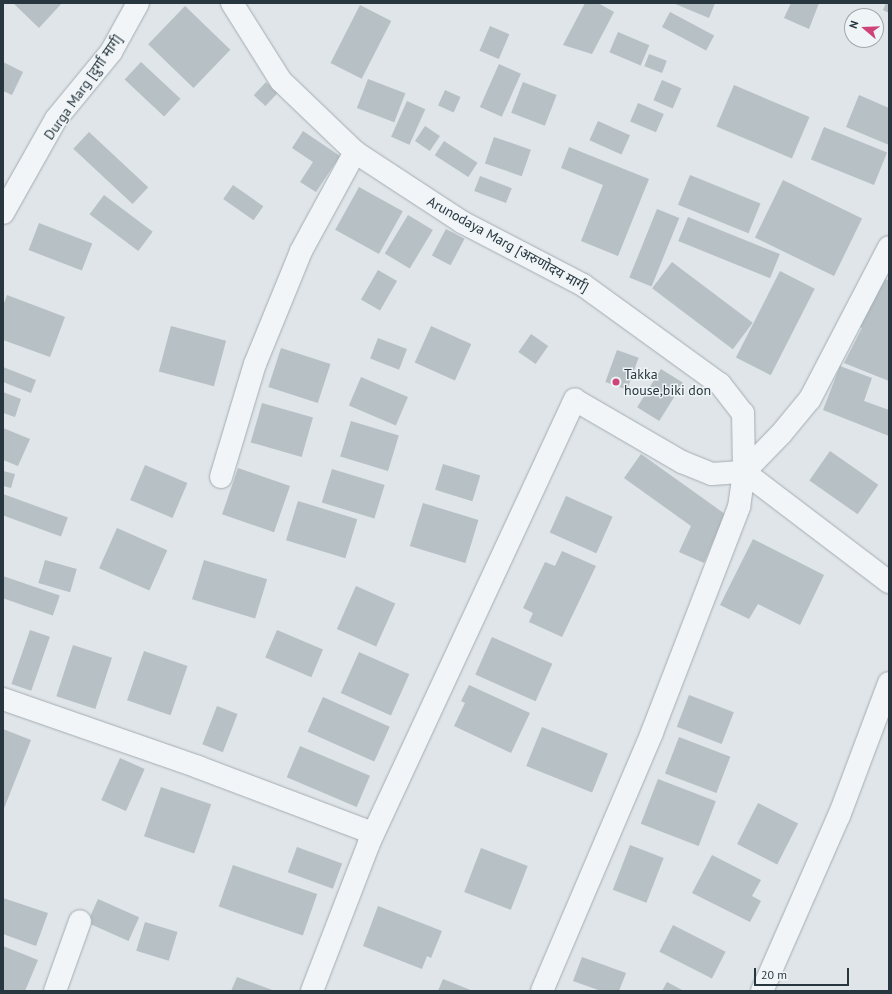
<!DOCTYPE html>
<meta charset="utf-8">
<style>
body{margin:0}
#map{position:relative;width:892px;height:994px;overflow:hidden;background:#dfe5e9;font-family:"PT Sans","Noto Sans Devanagari",sans-serif}
div>[style]{position:absolute}
.building>*{inset:0;background:#b6c0c5;transform-origin:0 0}
.roads{filter:drop-shadow(0 0 1px #a4adb3) drop-shadow(0 0 1px #a4adb3)}
.minor>*{height:22px;margin:-11px;padding:0 11px;transform-origin:11px;border-radius:11px;background:#f2f5f7}
.dots>*{width:11px;height:11px;translate:-50% -50%;box-sizing:border-box;border:2px solid #eff4f6;border-radius:50%}
span{translate:-50% -50%;white-space:nowrap;text-align:center;line-height:1.15;-webkit-text-stroke:3px #eff4f6;paint-order:stroke}
.street-label{font-size:14px;color:#283640}
.poi-label{font-size:14px;color:#283640}
.left{translate:0 -50%;text-align:left}
.frame{position:absolute;inset:0;border:4px solid #283640;pointer-events:none}
.north{position:absolute;left:844px;top:8px;width:40px;height:40px;box-sizing:border-box;background:#eff4f6;border:1px solid #9fa8ad;border-radius:50%;rotate:289deg;font-size:11px;font-weight:700;line-height:16px;text-align:center;color:#283640}
.north::after{content:'';display:block;margin:auto;width:14px;height:18px;background:#cf4379;clip-path:polygon(50% 0,100% 100%,50% 72%,0 100%)}
.scale{position:absolute;left:754px;top:968px;width:95px;height:18px;box-sizing:border-box;border:2px solid #283640;border-top:0;padding-left:5px;font-size:12px;line-height:14px;white-space:nowrap;color:#283640;-webkit-text-stroke:3px #eff4f6;paint-order:stroke}
</style>
<div id="map">
<div class="building">
<div style="clip-path:polygon(13px 3px,62px 3px,39px 28px)"></div>
<div style="clip-path:polygon(585px 3px,598px 3px,614px 12px,592px 54px,563px 45px)"></div>
<div style="clip-path:polygon(673px 3px,715px 3px,709px 18px)"></div>
<div style="clip-path:polygon(791px 3px,819px 3px,809px 29px,784px 18px)"></div>
<div style="clip-path:polygon(886px 3px,889px 3px,889px 13px,883px 10px)"></div>
<div style="left:360px;top:5px;width:35px;height:65px;rotate:27deg"></div>
<div style="left:185px;top:6px;width:63px;height:53px;rotate:44deg"></div>
<div style="left:670px;top:12px;width:50px;height:17px;rotate:28deg"></div>
<div style="left:490px;top:26px;width:21px;height:27px;rotate:23deg"></div>
<div style="left:618px;top:32px;width:34px;height:22px;rotate:23deg"></div>
<div style="left:649px;top:54px;width:19px;height:13px;rotate:21deg"></div>
<div style="clip-path:polygon(3px 62px,23px 72px,12px 95px,3px 91px)"></div>
<div style="left:141px;top:62px;width:54px;height:24px;rotate:43deg"></div>
<div style="left:499px;top:64px;width:24px;height:47px;rotate:24deg"></div>
<div style="left:368px;top:79px;width:40px;height:31px;rotate:21deg"></div>
<div style="left:662px;top:80px;width:21px;height:22px;rotate:23deg"></div>
<div style="left:266px;top:82px;width:16px;height:18px;rotate:43deg"></div>
<div style="left:523px;top:82px;width:36px;height:33px;rotate:21deg"></div>
<div style="left:734px;top:85px;width:82px;height:45px;rotate:23deg"></div>
<div style="left:445px;top:90px;width:17px;height:17px;rotate:24deg"></div>
<div style="clip-path:polygon(859px 95px,889px 108px,889px 145px,846px 127px)"></div>
<div style="left:407px;top:101px;width:20px;height:39px;rotate:24deg"></div>
<div style="left:638px;top:103px;width:28px;height:20px;rotate:23deg"></div>
<div style="left:598px;top:121px;width:35px;height:21px;rotate:24deg"></div>
<div style="left:425px;top:126px;width:18px;height:18px;rotate:34deg"></div>
<div style="left:824px;top:127px;width:68px;height:35px;rotate:22deg"></div>
<div style="clip-path:polygon(303px 131px,340px 156px,316px 192px,300px 182px,313px 162px,292px 148px)"></div>
<div style="left:89px;top:132px;width:81px;height:23px;rotate:43deg"></div>
<div style="left:494px;top:137px;width:39px;height:28px;rotate:19deg"></div>
<div style="left:444px;top:141px;width:40px;height:17px;rotate:33deg"></div>
<div style="clip-path:polygon(569px 147px,649px 179px,618px 256px,581px 241px,603px 185px,561px 168px)"></div>
<div style="left:690px;top:175px;width:76px;height:32px;rotate:22deg"></div>
<div style="left:480px;top:176px;width:34px;height:16px;rotate:21deg"></div>
<div style="left:783px;top:180px;width:88px;height:64px;rotate:26deg"></div>
<div style="left:233px;top:185px;width:37px;height:17px;rotate:35deg"></div>
<div style="left:359px;top:187px;width:50px;height:49px;rotate:29deg"></div>
<div style="left:104px;top:195px;width:61px;height:24px;rotate:37deg"></div>
<div style="left:657px;top:209px;width:24px;height:74px;rotate:22deg"></div>
<div style="left:408px;top:215px;width:29px;height:45px;rotate:31deg"></div>
<div style="left:688px;top:217px;width:99px;height:26px;rotate:22deg"></div>
<div style="left:39px;top:223px;width:57px;height:29px;rotate:21deg"></div>
<div style="left:446px;top:229px;width:21px;height:30px;rotate:28deg"></div>
<div style="left:672px;top:262px;width:101px;height:33px;rotate:37deg"></div>
<div style="left:378px;top:270px;width:22px;height:34px;rotate:30deg"></div>
<div style="left:780px;top:271px;width:39px;height:97px;rotate:27deg"></div>
<div style="clip-path:polygon(884px 278px,889px 281px,889px 381px,844px 363px,862px 328px,858px 326px)"></div>
<div style="clip-path:polygon(7px 295px,65px 317px,50px 357px,3px 340px,3px 306px)"></div>
<div style="left:171px;top:326px;width:57px;height:47px;rotate:15deg"></div>
<div style="left:431px;top:326px;width:44px;height:40px;rotate:24deg"></div>
<div style="left:531px;top:334px;width:21px;height:22px;rotate:35deg"></div>
<div style="left:378px;top:338px;width:31px;height:22px;rotate:21deg"></div>
<div style="left:281px;top:348px;width:52px;height:41px;rotate:18deg"></div>
<div style="left:617px;top:350px;width:23px;height:34px;rotate:20deg"></div>
<div style="clip-path:polygon(840px 366px,872px 378px,864px 401px,889px 410px,889px 436px,823px 410px)"></div>
<div style="clip-path:polygon(3px 367px,36px 380px,31px 393px,3px 382px)"></div>
<div style="left:661px;top:369px;width:26px;height:45px;rotate:32deg"></div>
<div style="left:361px;top:377px;width:51px;height:31px;rotate:23deg"></div>
<div style="clip-path:polygon(3px 392px,21px 399px,15px 417px,3px 413px)"></div>
<div style="left:262px;top:403px;width:53px;height:41px;rotate:16deg"></div>
<div style="left:351px;top:421px;width:50px;height:37px;rotate:17deg"></div>
<div style="clip-path:polygon(3px 428px,30px 439px,18px 466px,3px 460px)"></div>
<div style="left:830px;top:451px;width:59px;height:36px;rotate:35deg"></div>
<div style="clip-path:polygon(641px 454px,725px 514px,704px 563px,679px 552px,691px 526px,624px 478px)"></div>
<div style="left:443px;top:464px;width:39px;height:27px;rotate:17deg"></div>
<div style="left:145px;top:465px;width:46px;height:38px;rotate:23deg"></div>
<div style="left:238px;top:468px;width:55px;height:49px;rotate:19deg"></div>
<div style="left:332px;top:469px;width:55px;height:35px;rotate:17deg"></div>
<div style="clip-path:polygon(3px 471px,15px 474px,11px 488px,3px 486px)"></div>
<div style="left:3px;top:494px;width:69px;height:20px;rotate:20deg"></div>
<div style="left:566px;top:496px;width:51px;height:40px;rotate:24deg"></div>
<div style="left:298px;top:501px;width:62px;height:41px;rotate:17deg"></div>
<div style="left:423px;top:503px;width:58px;height:45px;rotate:17deg"></div>
<div style="left:117px;top:528px;width:55px;height:44px;rotate:24deg"></div>
<div style="clip-path:polygon(753px 539px,824px 575px,800px 625px,758px 604px,749px 619px,720px 605px)"></div>
<div style="clip-path:polygon(562px 551px,596px 566px,562px 637px,529px 622px,533px 613px,523px 608px,545px 562px,555px 566px)"></div>
<div style="left:45px;top:560px;width:33px;height:24px;rotate:16deg"></div>
<div style="left:204px;top:560px;width:66px;height:41px;rotate:17deg"></div>
<div style="left:3px;top:576px;width:60px;height:21px;rotate:19deg"></div>
<div style="left:356px;top:586px;width:43px;height:47px;rotate:24deg"></div>
<div style="left:30px;top:630px;width:21px;height:57px;rotate:19deg"></div>
<div style="left:277px;top:630px;width:50px;height:30px;rotate:23deg"></div>
<div style="left:492px;top:637px;width:66px;height:41px;rotate:24deg"></div>
<div style="left:73px;top:645px;width:41px;height:54px;rotate:18deg"></div>
<div style="left:144px;top:651px;width:46px;height:52px;rotate:19deg"></div>
<div style="left:359px;top:652px;width:55px;height:45px;rotate:24deg"></div>
<div style="clip-path:polygon(469px 685px,530px 713px,511px 753px,454px 726px,465px 703px,461px 701px)"></div>
<div style="left:689px;top:695px;width:48px;height:34px;rotate:21deg"></div>
<div style="left:323px;top:697px;width:73px;height:38px;rotate:24deg"></div>
<div style="left:217px;top:706px;width:22px;height:41px;rotate:21deg"></div>
<div style="left:542px;top:727px;width:71px;height:42px;rotate:22deg"></div>
<div style="clip-path:polygon(3px 729px,31px 740px,3px 811px)"></div>
<div style="left:679px;top:737px;width:55px;height:39px;rotate:21deg"></div>
<div style="left:300px;top:746px;width:76px;height:34px;rotate:23deg"></div>
<div style="left:120px;top:758px;width:27px;height:46px;rotate:24deg"></div>
<div style="left:658px;top:779px;width:62px;height:48px;rotate:21deg"></div>
<div style="left:161px;top:787px;width:53px;height:52px;rotate:19deg"></div>
<div style="left:758px;top:803px;width:45px;height:46px;rotate:27deg"></div>
<div style="left:630px;top:845px;width:36px;height:48px;rotate:21deg"></div>
<div style="left:297px;top:847px;width:48px;height:27px;rotate:20deg"></div>
<div style="left:481px;top:848px;width:50px;height:47px;rotate:21deg"></div>
<div style="clip-path:polygon(712px 855px,761px 880px,752px 896px,761px 901px,750px 922px,692px 893px)"></div>
<div style="left:233px;top:865px;width:89px;height:44px;rotate:19deg"></div>
<div style="clip-path:polygon(3px 898px,48px 913px,36px 946px,3px 934px)"></div>
<div style="left:98px;top:899px;width:45px;height:26px;rotate:24deg"></div>
<div style="clip-path:polygon(378px 906px,442px 931px,431px 958px,427px 956px,422px 969px,363px 946px)"></div>
<div style="left:145px;top:922px;width:34px;height:30px;rotate:17deg"></div>
<div style="left:673px;top:925px;width:59px;height:30px;rotate:27deg"></div>
<div style="clip-path:polygon(3px 946px,38px 960px,25px 991px,3px 991px)"></div>
<div style="clip-path:polygon(582px 957px,626px 973px,619px 991px,601px 991px,573px 981px)"></div>
<div style="clip-path:polygon(237px 977px,275px 991px,231px 991px)"></div>
<div style="clip-path:polygon(443px 979px,473px 991px,438px 991px)"></div>
<div style="clip-path:polygon(667px 982px,684px 991px,662px 991px)"></div>
</div>
<div class="roads">
<div class="minor">
<div style="left:232px;top:3px;width:92px;rotate:57.9deg"></div>
<div style="left:281px;top:81px;width:103px;rotate:43.8deg"></div>
<div style="left:355px;top:152px;width:128px;rotate:33.2deg"></div>
<div style="left:462px;top:222px;width:136px;rotate:27.5deg"></div>
<div style="left:583px;top:285px;width:169px;rotate:35.9deg"></div>
<div style="left:720px;top:384px;width:37px;rotate:52deg"></div>
<div style="left:743px;top:413px;width:59px;rotate:89deg"></div>
<div style="left:744px;top:472px;width:35px;rotate:98deg"></div>
<div style="left:739px;top:507px;width:242px;rotate:111.1deg"></div>
<div style="left:652px;top:733px;width:280px;rotate:113.1deg"></div>
<div style="left:3px;top:213px;width:108px;rotate:-60.6deg"></div>
<div style="left:56px;top:119px;width:87px;rotate:-50.6deg"></div>
<div style="left:111px;top:52px;width:56px;rotate:-61.1deg"></div>
<div style="left:744px;top:472px;width:53px;rotate:-45.8deg"></div>
<div style="left:781px;top:434px;width:45px;rotate:-50.4deg"></div>
<div style="left:810px;top:399px;width:171px;rotate:-62.5deg"></div>
<div style="left:744px;top:472px;width:182px;rotate:37.2deg"></div>
<div style="left:221px;top:477px;width:118px;rotate:-73.3deg"></div>
<div style="left:255px;top:364px;width:122px;rotate:-67.8deg"></div>
<div style="left:301px;top:251px;width:113px;rotate:-61.4deg"></div>
<div style="left:3px;top:699px;width:207px;rotate:19.2deg"></div>
<div style="left:198px;top:767px;width:187px;rotate:20.7deg"></div>
<div style="left:55px;top:991px;width:74px;rotate:-70.3deg"></div>
<div style="left:312px;top:991px;width:159px;rotate:-68.9deg"></div>
<div style="left:369px;top:843px;width:489px;rotate:-65.1deg"></div>
<div style="left:575px;top:400px;width:124px;rotate:30.1deg"></div>
<div style="left:682px;top:462px;width:32px;rotate:22deg"></div>
<div style="left:712px;top:474px;width:32px;rotate:-4deg"></div>
<div style="left:762px;top:991px;width:191px;rotate:-66.3deg"></div>
<div style="left:839px;top:816px;width:142px;rotate:-69.4deg"></div>
</div>
</div>
<div class="dots">
<div style="left:616px;top:382px;background:#cf4379"></div>
</div>
<div class="street-label">
<span style="left:83px;top:87px;rotate:-55deg">Durga Marg [दुर्गा मार्ग]</span>
<span style="left:508px;top:244px;rotate:29deg">Arunodaya Marg [अरुणोदय मार्ग]</span>
</div>
<div class="poi-label">
<span class="left" style="left:624px;top:382px">Takka<br>house,biki don</span>
</div>
<div class="frame"></div>
<div class="north">N</div>
<div class="scale">20 m</div>
</div>
